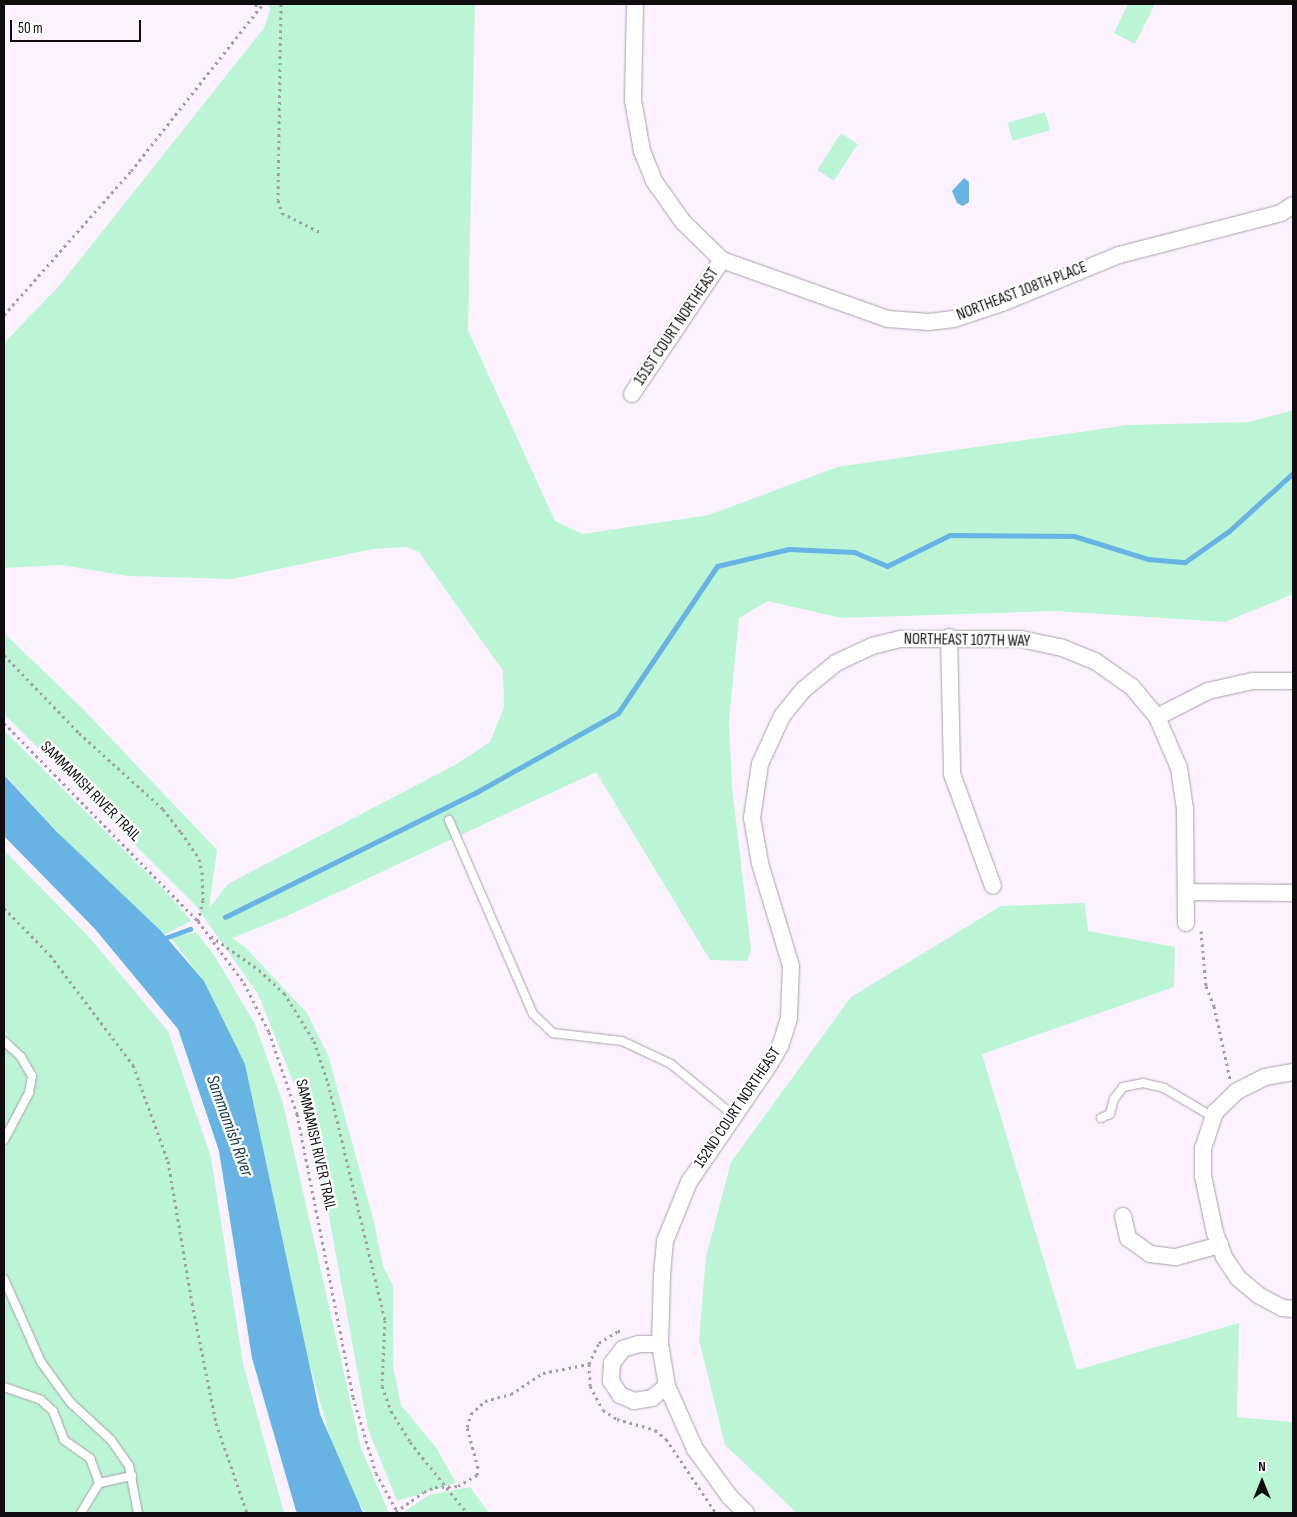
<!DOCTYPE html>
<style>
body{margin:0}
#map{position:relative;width:1297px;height:1517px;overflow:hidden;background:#fcf2ff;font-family:"Sofia Sans Condensed",sans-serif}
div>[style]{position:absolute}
.green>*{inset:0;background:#bbf5d5;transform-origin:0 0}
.water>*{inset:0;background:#66b3e4}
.stream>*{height:5px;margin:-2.5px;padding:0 2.5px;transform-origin:2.5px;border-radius:2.5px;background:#66b3e4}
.path>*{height:3px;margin-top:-1.5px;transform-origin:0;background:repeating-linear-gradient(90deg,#a39ca5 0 2.5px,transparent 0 6.5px)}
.roads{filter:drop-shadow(0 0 1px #a9a0ab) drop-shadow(0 0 1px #a9a0ab)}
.service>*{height:8px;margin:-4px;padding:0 4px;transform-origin:4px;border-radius:4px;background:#fff}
.minor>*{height:16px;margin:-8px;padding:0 8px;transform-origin:8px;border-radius:8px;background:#fff}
span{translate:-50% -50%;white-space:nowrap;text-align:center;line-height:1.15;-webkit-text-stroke:5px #fff;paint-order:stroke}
.street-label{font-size:16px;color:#100d11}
.water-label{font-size:18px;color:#13354a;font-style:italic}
.frame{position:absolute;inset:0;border:5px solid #100d11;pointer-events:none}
.north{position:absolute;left:1237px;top:1457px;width:50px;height:50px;-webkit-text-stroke:4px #fff;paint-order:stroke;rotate:0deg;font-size:14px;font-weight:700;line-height:20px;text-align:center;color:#100d11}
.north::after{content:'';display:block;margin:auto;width:18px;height:22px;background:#100d11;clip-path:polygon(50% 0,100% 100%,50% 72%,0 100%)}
.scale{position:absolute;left:10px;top:20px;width:131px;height:22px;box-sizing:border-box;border:2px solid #100d11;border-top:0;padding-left:6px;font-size:15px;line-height:18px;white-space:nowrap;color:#100d11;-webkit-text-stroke:4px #fff;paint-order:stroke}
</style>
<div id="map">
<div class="green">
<div style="clip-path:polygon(269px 4px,475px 4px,468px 330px,555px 521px,583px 534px,709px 515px,837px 467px,1128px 425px,1250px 422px,1293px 410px,1293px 594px,1225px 622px,1054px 611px,841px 618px,768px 601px,739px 618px,729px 721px,732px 787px,751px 949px,747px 961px,710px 960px,596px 772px,287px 916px,232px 938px,245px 947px,307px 1013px,328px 1055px,374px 1222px,383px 1266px,393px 1286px,393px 1366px,401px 1405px,437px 1449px,456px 1483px,397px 1501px,368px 1429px,325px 1195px,302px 1104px,258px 994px,196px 906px,4px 714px,4px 633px,85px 711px,217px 850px,209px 908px,228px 884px,455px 765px,490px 742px,504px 707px,503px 671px,419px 552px,406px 547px,373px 549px,232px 579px,128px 576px,62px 565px,4px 568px,4px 343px,59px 286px,264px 28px,270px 10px)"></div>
<div style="clip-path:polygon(1128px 4px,1155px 4px,1135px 44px,1114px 33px)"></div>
<div style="left:1045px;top:112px;width:19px;height:39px;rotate:74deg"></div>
<div style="left:841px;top:133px;width:20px;height:44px;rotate:33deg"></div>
<div style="clip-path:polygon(4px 730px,171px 897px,191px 921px,164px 935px,68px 843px,4px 774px)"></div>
<div style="clip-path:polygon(4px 850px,89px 937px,168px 1031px,211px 1157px,243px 1363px,284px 1513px,4px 1513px)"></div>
<div style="clip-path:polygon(1085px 903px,1088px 931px,1175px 947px,1174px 987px,982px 1054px,1077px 1370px,1239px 1323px,1237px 1417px,1293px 1422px,1293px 1513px,797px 1513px,725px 1445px,699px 1340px,706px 1257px,731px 1162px,851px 997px,1001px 906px)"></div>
<div style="clip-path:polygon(196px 932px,214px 955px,255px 1024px,283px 1103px,361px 1448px,389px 1513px,366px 1513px,357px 1501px,330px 1437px,309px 1362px,245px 1064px,204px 981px,171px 938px)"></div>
<div style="clip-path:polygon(470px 1487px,489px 1513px,404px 1512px,429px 1495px)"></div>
</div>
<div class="water">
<div style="clip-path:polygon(964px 178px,969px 182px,969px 202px,963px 206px,957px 203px,952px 191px)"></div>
<div style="clip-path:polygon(4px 775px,58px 833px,160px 930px,204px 981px,245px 1064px,320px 1414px,363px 1513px,298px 1513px,296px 1511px,252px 1358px,219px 1151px,178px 1029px,95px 929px,4px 836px)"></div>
</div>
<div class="stream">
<div style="left:225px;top:917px;width:277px;rotate:-26.4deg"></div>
<div style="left:473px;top:794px;width:166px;rotate:-29.2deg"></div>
<div style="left:618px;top:713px;width:177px;rotate:-56deg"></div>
<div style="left:717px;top:566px;width:74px;rotate:-13.3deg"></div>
<div style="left:789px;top:549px;width:65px;rotate:2.6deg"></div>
<div style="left:854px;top:552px;width:36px;rotate:23deg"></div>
<div style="left:887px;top:566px;width:70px;rotate:-26.2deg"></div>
<div style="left:950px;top:535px;width:124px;rotate:0.5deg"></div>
<div style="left:1074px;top:536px;width:77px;rotate:17.3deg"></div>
<div style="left:1148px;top:559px;width:37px;rotate:5deg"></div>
<div style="left:1185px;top:562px;width:54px;rotate:-35.2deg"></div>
<div style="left:1229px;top:531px;width:86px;rotate:-42.2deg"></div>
<div style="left:162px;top:939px;width:30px;rotate:-20deg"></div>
</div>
<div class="path">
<div style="left:256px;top:4px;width:7px;rotate:90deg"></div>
<div style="left:281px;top:4px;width:196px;rotate:90.9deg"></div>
<div style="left:278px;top:200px;width:14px;rotate:73deg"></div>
<div style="left:282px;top:213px;width:42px;rotate:26.6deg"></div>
<div style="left:4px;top:315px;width:192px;rotate:-48.6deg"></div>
<div style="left:131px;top:171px;width:213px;rotate:-51.7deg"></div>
<div style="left:4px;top:655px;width:108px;rotate:46.1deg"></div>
<div style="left:79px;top:733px;width:113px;rotate:42.1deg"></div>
<div style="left:163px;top:809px;width:29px;rotate:52deg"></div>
<div style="left:181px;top:832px;width:32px;rotate:56deg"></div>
<div style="left:199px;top:859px;width:13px;rotate:77deg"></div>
<div style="left:202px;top:872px;width:28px;rotate:88deg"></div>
<div style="left:203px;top:900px;width:22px;rotate:103deg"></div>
<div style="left:4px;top:723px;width:277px;rotate:45.6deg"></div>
<div style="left:198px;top:921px;width:77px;rotate:53.4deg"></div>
<div style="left:244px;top:983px;width:55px;rotate:63deg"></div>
<div style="left:269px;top:1032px;width:87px;rotate:71.1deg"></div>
<div style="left:297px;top:1114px;width:288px;rotate:78.8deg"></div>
<div style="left:353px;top:1397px;width:79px;rotate:73.2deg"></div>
<div style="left:376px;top:1473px;width:46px;rotate:61.2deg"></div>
<div style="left:4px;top:908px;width:66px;rotate:45.6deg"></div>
<div style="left:50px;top:955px;width:138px;rotate:53deg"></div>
<div style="left:133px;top:1065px;width:102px;rotate:70deg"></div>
<div style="left:168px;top:1161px;width:144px;rotate:80.4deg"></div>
<div style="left:192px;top:1303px;width:122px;rotate:78.7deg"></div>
<div style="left:216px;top:1423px;width:95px;rotate:71deg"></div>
<div style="left:1201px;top:931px;width:55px;rotate:84.8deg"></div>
<div style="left:1206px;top:986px;width:22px;rotate:68deg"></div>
<div style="left:1214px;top:1006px;width:75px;rotate:77.6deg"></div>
<div style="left:211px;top:936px;width:59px;rotate:35.3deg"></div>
<div style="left:259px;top:970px;width:34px;rotate:43deg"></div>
<div style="left:284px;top:993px;width:57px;rotate:58deg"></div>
<div style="left:314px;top:1041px;width:44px;rotate:71.6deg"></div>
<div style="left:328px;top:1083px;width:244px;rotate:76.5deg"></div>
<div style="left:385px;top:1320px;width:66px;rotate:92.6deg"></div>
<div style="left:382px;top:1386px;width:27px;rotate:70deg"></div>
<div style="left:391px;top:1411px;width:36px;rotate:58deg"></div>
<div style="left:410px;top:1442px;width:91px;rotate:51.2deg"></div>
<div style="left:589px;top:1364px;width:22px;rotate:87deg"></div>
<div style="left:590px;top:1386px;width:27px;rotate:62deg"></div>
<div style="left:603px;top:1410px;width:17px;rotate:33deg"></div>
<div style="left:617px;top:1419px;width:40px;rotate:16deg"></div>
<div style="left:655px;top:1430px;width:14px;rotate:39deg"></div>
<div style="left:666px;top:1439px;width:89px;rotate:56deg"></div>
<div style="left:396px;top:1512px;width:34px;rotate:-36deg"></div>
<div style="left:424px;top:1492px;width:12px;rotate:-24deg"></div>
<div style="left:435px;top:1487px;width:23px;rotate:-2deg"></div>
<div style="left:458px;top:1486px;width:22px;rotate:-30deg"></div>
<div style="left:477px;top:1475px;width:7px;rotate:-82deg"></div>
<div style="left:478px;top:1468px;width:42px;rotate:-105deg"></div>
<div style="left:467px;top:1427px;width:14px;rotate:-73deg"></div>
<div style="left:471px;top:1414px;width:19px;rotate:-43deg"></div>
<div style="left:485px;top:1401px;width:27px;rotate:-15deg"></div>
<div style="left:511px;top:1394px;width:38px;rotate:-33deg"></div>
<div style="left:543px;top:1373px;width:47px;rotate:-11.1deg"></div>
<div style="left:589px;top:1364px;width:23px;rotate:-65deg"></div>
<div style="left:599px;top:1343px;width:22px;rotate:-32deg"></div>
<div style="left:618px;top:1331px;width:5px"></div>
</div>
<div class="roads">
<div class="service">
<div style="left:449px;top:820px;width:211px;rotate:66.6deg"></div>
<div style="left:533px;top:1014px;width:28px;rotate:44deg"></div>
<div style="left:553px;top:1033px;width:69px;rotate:6.6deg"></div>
<div style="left:622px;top:1041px;width:54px;rotate:25.1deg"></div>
<div style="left:671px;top:1064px;width:80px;rotate:39.4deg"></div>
<div style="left:4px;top:1041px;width:23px;rotate:43deg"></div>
<div style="left:21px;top:1057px;width:22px;rotate:60deg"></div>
<div style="left:32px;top:1076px;width:17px;rotate:100deg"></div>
<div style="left:29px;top:1093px;width:53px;rotate:118deg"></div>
<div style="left:1101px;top:1118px;width:10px;rotate:-24deg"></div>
<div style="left:1110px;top:1114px;width:16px;rotate:-75deg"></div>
<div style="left:1114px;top:1099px;width:15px;rotate:-53deg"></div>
<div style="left:1123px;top:1087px;width:20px;rotate:-11deg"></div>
<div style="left:1143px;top:1083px;width:22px;rotate:13deg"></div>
<div style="left:1164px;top:1088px;width:57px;rotate:30.6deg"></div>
<div style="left:4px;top:1279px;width:91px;rotate:66deg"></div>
<div style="left:41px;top:1362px;width:49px;rotate:54.1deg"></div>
<div style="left:70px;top:1402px;width:56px;rotate:42.8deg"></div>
<div style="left:111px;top:1440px;width:32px;rotate:55deg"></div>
<div style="left:129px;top:1466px;width:48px;rotate:79.2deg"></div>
<div style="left:4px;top:1387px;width:39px;rotate:19deg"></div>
<div style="left:41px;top:1400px;width:16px;rotate:43deg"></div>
<div style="left:53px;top:1411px;width:31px;rotate:69deg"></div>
<div style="left:64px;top:1440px;width:32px;rotate:35deg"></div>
<div style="left:90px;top:1458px;width:27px;rotate:70deg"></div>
<div style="left:99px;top:1483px;width:35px;rotate:121deg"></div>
<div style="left:99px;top:1483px;width:34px;rotate:-12deg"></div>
</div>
<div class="minor">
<div style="left:635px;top:4px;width:96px;rotate:91.2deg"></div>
<div style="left:633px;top:100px;width:52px;rotate:80deg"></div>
<div style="left:642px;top:151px;width:32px;rotate:68deg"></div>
<div style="left:654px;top:181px;width:50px;rotate:54.7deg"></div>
<div style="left:683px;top:222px;width:54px;rotate:44.3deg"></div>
<div style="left:722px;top:260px;width:176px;rotate:19.6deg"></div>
<div style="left:888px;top:319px;width:41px;rotate:4.2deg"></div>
<div style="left:929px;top:322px;width:25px;rotate:-7deg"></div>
<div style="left:954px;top:319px;width:51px;rotate:-18.4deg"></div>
<div style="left:1002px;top:303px;width:126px;rotate:-22.3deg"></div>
<div style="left:1119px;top:255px;width:167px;rotate:-14.5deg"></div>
<div style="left:1281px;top:213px;width:14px;rotate:-34deg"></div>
<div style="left:632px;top:394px;width:161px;rotate:-56.1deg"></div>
<div style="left:949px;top:637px;width:137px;rotate:88.7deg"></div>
<div style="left:952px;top:774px;width:119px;rotate:69.9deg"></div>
<div style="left:1157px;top:717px;width:56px;rotate:66.7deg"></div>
<div style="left:1179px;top:768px;width:41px;rotate:81.7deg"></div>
<div style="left:1185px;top:809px;width:114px;rotate:89.5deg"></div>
<div style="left:1186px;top:892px;width:107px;rotate:0.5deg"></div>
<div style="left:1293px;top:1072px;width:28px;rotate:170deg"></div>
<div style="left:1265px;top:1077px;width:33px;rotate:153deg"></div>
<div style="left:1236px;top:1092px;width:29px;rotate:136deg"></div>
<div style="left:1215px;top:1112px;width:38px;rotate:108deg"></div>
<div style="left:1203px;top:1148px;width:28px;rotate:90deg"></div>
<div style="left:1203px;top:1176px;width:58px;rotate:78.1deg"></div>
<div style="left:1215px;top:1233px;width:26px;rotate:69deg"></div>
<div style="left:1224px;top:1257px;width:25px;rotate:56deg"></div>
<div style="left:1238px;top:1278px;width:26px;rotate:40deg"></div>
<div style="left:1258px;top:1295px;width:27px;rotate:28deg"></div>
<div style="left:1282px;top:1308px;width:11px;rotate:5deg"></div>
<div style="left:1123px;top:1216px;width:23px;rotate:77deg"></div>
<div style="left:1128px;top:1238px;width:27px;rotate:36deg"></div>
<div style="left:1150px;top:1254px;width:26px;rotate:7deg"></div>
<div style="left:1176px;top:1257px;width:46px;rotate:-15.3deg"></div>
<div style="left:660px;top:1344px;width:21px;rotate:180deg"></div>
<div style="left:639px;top:1344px;width:17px;rotate:163deg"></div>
<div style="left:623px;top:1349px;width:18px;rotate:128deg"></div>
<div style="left:612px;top:1363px;width:18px;rotate:93deg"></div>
<div style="left:611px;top:1381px;width:17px;rotate:57deg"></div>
<div style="left:620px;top:1395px;width:15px;rotate:23deg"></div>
<div style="left:634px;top:1401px;width:18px;rotate:-9deg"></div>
<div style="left:652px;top:1398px;width:19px;rotate:-39deg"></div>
<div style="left:746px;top:1513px;width:24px;rotate:-135deg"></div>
<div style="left:729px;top:1496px;width:58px;rotate:-125.9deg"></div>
<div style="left:695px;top:1449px;width:69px;rotate:-114deg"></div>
<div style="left:667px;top:1386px;width:43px;rotate:-99.5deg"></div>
<div style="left:660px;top:1344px;width:69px;rotate:-88.3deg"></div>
<div style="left:662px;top:1275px;width:34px;rotate:-85deg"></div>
<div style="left:665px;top:1241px;width:64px;rotate:-67.9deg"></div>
<div style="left:689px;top:1182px;width:142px;rotate:-55.6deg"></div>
<div style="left:769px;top:1065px;width:24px;rotate:-60deg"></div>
<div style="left:781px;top:1044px;width:28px;rotate:-73deg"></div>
<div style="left:789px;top:1017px;width:51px;rotate:-87.8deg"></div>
<div style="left:791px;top:966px;width:108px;rotate:-106.8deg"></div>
<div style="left:760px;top:863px;width:46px;rotate:-100.1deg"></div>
<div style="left:752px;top:818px;width:55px;rotate:-81.6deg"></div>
<div style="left:760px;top:764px;width:53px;rotate:-65.4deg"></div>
<div style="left:782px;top:716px;width:33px;rotate:-51deg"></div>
<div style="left:803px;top:690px;width:43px;rotate:-39.3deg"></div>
<div style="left:836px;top:663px;width:40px;rotate:-25deg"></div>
<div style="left:872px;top:646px;width:30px;rotate:-14deg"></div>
<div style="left:901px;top:639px;width:120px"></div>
<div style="left:1021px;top:639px;width:40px;rotate:12deg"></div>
<div style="left:1060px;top:647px;width:38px;rotate:22deg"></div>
<div style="left:1095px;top:661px;width:45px;rotate:35.1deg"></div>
<div style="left:1132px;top:687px;width:39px;rotate:50deg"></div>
<div style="left:1157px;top:717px;width:57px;rotate:-27deg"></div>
<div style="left:1208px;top:691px;width:46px;rotate:-12.5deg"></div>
<div style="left:1253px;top:681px;width:40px"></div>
</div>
</div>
<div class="street-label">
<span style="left:1022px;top:292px;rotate:-21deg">NORTHEAST 108TH PLACE</span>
<span style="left:677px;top:327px;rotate:-56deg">151ST COURT NORTHEAST</span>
<span style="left:967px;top:641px;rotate:1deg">NORTHEAST 107TH WAY</span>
<span style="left:90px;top:792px;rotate:45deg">SAMMAMISH RIVER TRAIL</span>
<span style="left:738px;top:1108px;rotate:-56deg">152ND COURT NORTHEAST</span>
<span style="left:315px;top:1145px;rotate:77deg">SAMMAMISH RIVER TRAIL</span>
</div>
<div class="water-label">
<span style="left:229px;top:1126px;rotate:70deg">Sammamish River</span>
</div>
<div class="frame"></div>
<div class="north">N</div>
<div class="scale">50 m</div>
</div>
